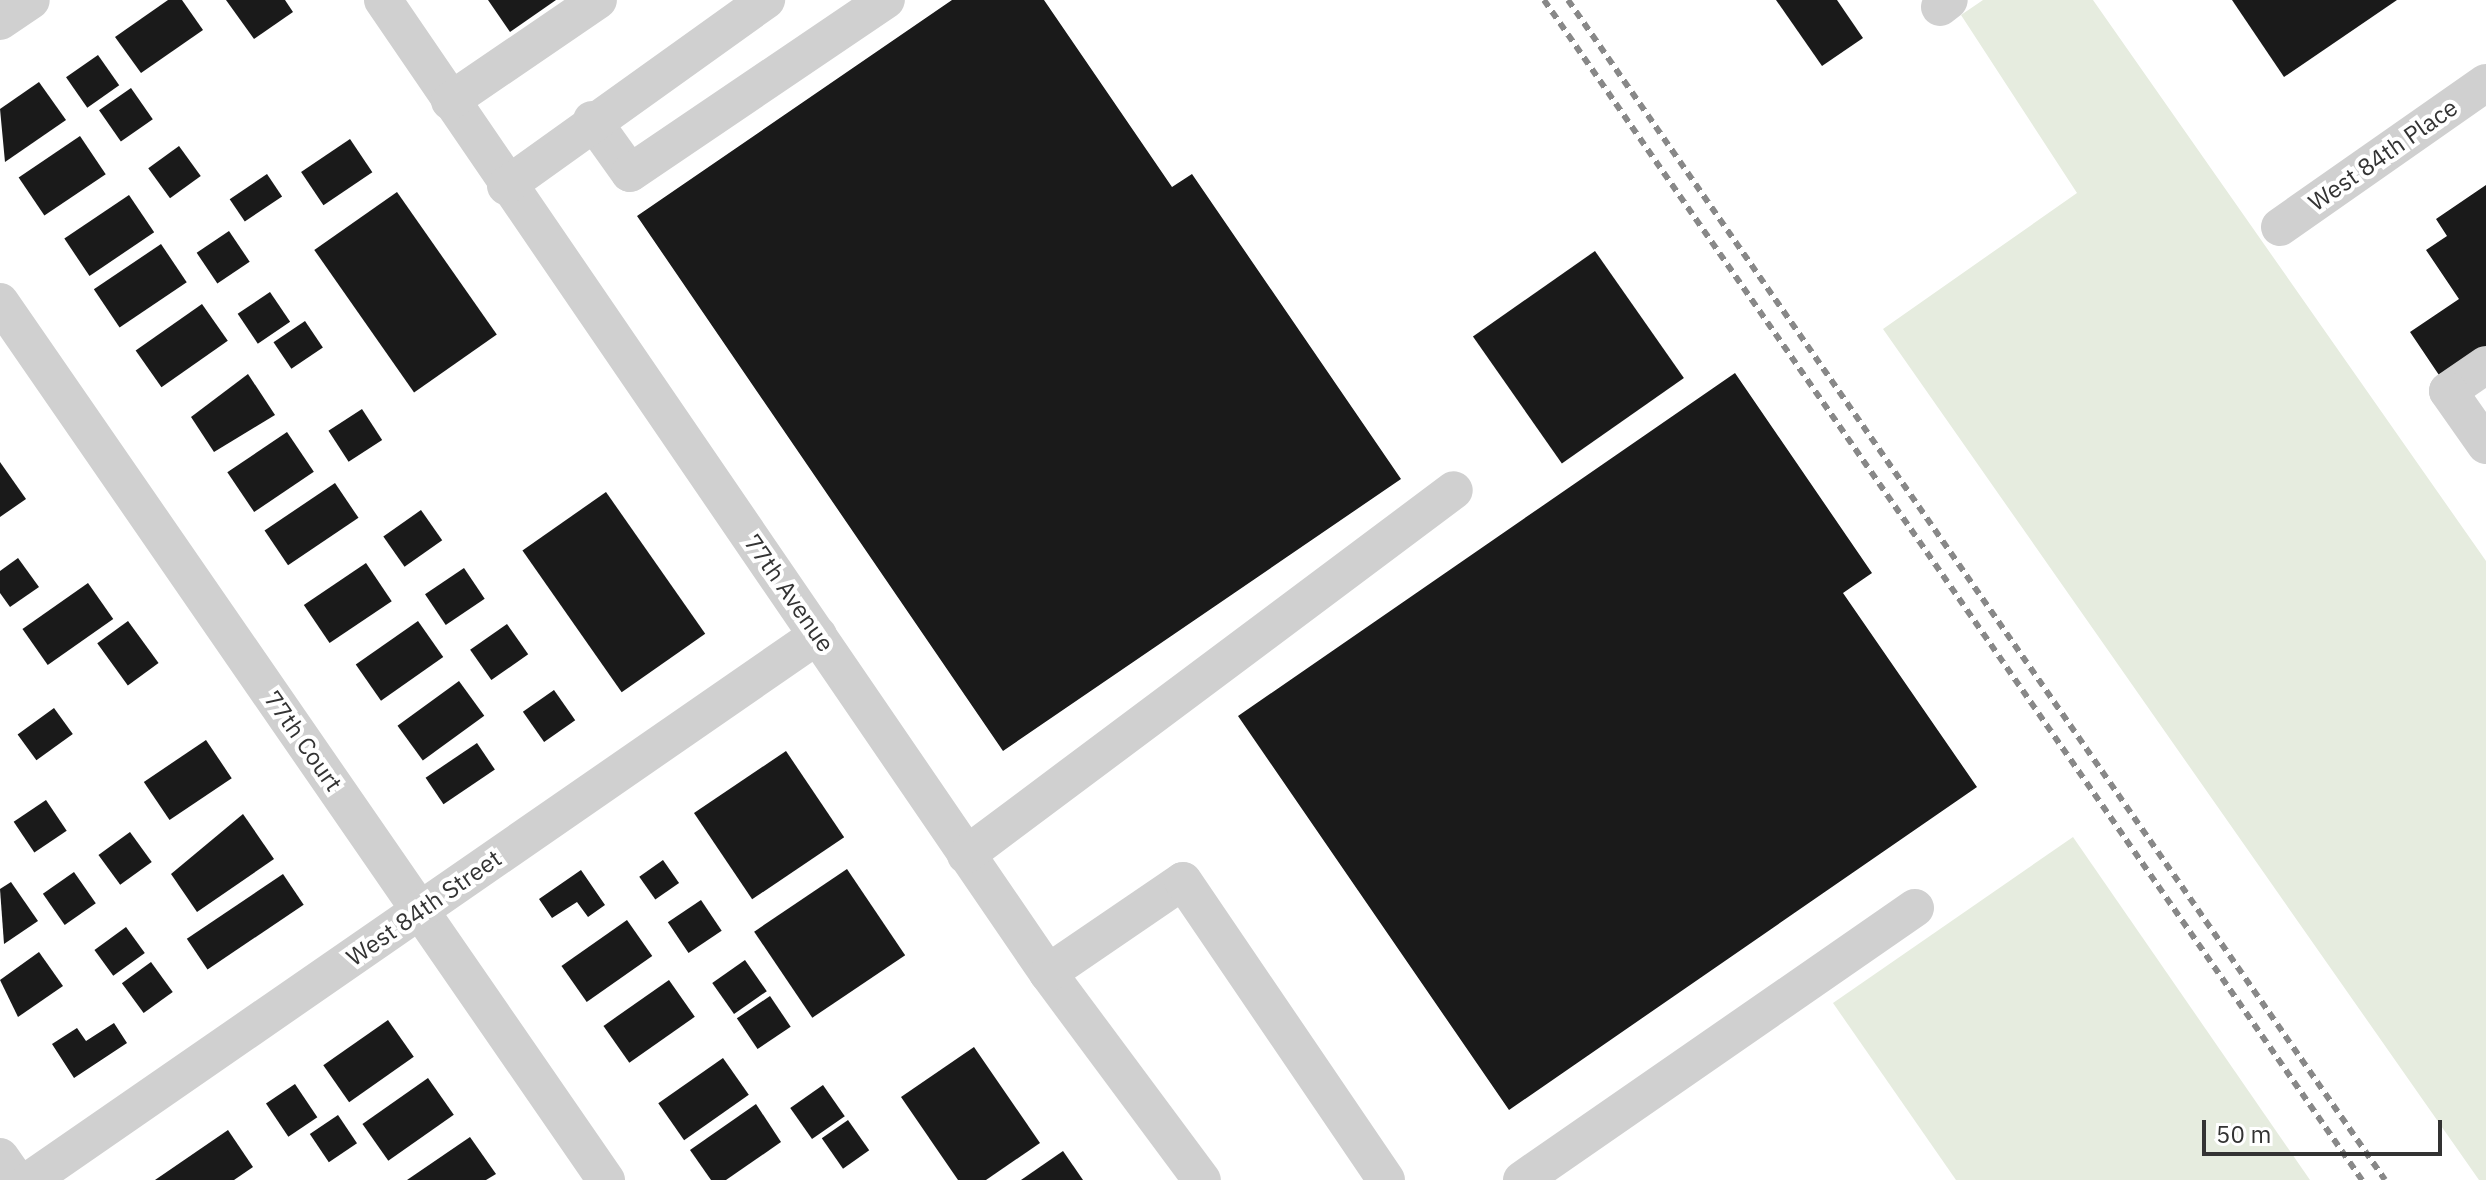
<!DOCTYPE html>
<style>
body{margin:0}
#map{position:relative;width:2486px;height:1180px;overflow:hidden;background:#fff;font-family:"IBM Plex Sans",sans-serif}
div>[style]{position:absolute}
.green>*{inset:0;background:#e6ecdf}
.building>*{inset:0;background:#1a1a1a;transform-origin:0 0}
.minor>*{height:38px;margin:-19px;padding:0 19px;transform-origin:19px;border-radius:19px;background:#d0d0d0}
.rail>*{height:6px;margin-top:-3px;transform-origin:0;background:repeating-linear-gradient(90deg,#888 0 8px,transparent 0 14px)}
span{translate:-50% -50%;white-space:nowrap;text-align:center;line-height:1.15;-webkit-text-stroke:8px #fff;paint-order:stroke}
.street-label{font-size:24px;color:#333}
.scale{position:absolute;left:2202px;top:1120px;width:240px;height:36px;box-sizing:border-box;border:4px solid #333;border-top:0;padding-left:10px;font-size:24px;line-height:28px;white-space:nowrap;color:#333;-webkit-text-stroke:6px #fff;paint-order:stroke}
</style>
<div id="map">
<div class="green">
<div style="clip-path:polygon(1983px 0,2093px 0,2486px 561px,2486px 1180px,2479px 1180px,1883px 329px,2077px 193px,1961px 15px)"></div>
<div style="clip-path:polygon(2073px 837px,2310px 1180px,1956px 1180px,1833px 1003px)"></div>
</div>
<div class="building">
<div style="clip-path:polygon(168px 0,182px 0,203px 30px,141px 73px,115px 37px)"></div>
<div style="clip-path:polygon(226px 0,285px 0,293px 12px,254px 39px)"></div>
<div style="clip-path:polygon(488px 0,556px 0,510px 32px)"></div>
<div style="clip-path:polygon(952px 0,1044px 0,1172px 187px,1192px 174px,1401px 479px,1003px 751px,637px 216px)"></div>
<div style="clip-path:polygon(1776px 0,1837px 0,1863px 38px,1822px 66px)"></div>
<div style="clip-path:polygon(2232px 0,2397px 0,2284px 77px)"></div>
<div style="left:98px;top:55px;width:37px;height:39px;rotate:55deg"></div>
<div style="clip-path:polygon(39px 82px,66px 120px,5px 162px,0 109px)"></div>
<div style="left:131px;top:88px;width:38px;height:39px;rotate:55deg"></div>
<div style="left:80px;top:136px;width:46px;height:74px;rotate:56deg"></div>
<div style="left:350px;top:139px;width:40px;height:59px;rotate:56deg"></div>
<div style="left:179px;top:146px;width:37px;height:38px;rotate:54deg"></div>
<div style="left:267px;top:174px;width:27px;height:45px;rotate:56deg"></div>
<div style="clip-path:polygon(2486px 185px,2486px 352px,2443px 381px,2410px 332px,2459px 299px,2426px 250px,2447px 236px,2436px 219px)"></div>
<div style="left:397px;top:192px;width:174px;height:101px;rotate:55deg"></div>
<div style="left:129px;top:195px;width:45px;height:78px;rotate:56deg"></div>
<div style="left:229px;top:231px;width:37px;height:39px;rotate:56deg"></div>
<div style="left:161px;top:244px;width:46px;height:81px;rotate:56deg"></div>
<div style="left:1595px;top:251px;width:155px;height:149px;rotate:55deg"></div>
<div style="left:270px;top:292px;width:36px;height:39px;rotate:56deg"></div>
<div style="left:202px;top:304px;width:45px;height:81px;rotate:55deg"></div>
<div style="left:305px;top:321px;width:32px;height:38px;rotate:56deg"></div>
<div style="clip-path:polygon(1735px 373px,1872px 573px,1843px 593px,1977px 787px,1509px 1110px,1238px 716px)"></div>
<div style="clip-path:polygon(248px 374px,275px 415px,214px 452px,191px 417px)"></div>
<div style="left:362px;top:409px;width:37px;height:40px;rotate:57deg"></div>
<div style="left:287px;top:432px;width:48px;height:72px;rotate:56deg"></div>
<div style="clip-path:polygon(0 462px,26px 499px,0 517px)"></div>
<div style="left:335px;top:483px;width:42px;height:85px;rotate:56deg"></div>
<div style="left:606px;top:492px;width:173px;height:102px;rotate:55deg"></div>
<div style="left:421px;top:510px;width:37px;height:46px;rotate:55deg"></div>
<div style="clip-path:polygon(18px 558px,39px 587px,10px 607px,0 593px,0 571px)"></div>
<div style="left:366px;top:563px;width:46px;height:75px;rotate:56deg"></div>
<div style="left:464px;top:568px;width:37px;height:47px;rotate:56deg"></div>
<div style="left:88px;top:583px;width:44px;height:80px;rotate:55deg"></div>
<div style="left:128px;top:621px;width:52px;height:38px;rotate:54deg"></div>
<div style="left:418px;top:621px;width:44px;height:76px;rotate:55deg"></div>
<div style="left:507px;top:624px;width:37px;height:45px;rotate:55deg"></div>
<div style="left:459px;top:681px;width:43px;height:76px;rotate:54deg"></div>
<div style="left:554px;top:690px;width:37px;height:38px;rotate:55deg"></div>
<div style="left:54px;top:708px;width:32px;height:45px;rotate:54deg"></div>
<div style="left:206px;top:740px;width:46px;height:75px;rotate:56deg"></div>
<div style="left:477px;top:743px;width:32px;height:62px;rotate:56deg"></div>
<div style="left:786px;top:751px;width:104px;height:111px;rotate:56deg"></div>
<div style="left:46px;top:800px;width:37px;height:39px;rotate:56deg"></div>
<div style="clip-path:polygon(243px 814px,274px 859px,197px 912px,171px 874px)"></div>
<div style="left:130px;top:832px;width:37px;height:39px;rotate:54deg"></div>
<div style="left:663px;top:860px;width:28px;height:29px;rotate:55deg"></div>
<div style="left:847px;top:869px;width:104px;height:112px;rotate:56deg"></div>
<div style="clip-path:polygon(581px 870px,605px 905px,588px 917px,577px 902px,552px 918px,539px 899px)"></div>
<div style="left:74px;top:872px;width:38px;height:38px;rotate:55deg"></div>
<div style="left:283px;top:874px;width:37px;height:116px;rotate:56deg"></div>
<div style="clip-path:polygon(11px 882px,38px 921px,4px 944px,0 889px)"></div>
<div style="left:701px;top:900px;width:37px;height:40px;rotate:56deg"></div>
<div style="left:627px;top:920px;width:44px;height:80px;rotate:55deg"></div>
<div style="left:126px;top:927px;width:32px;height:39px;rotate:54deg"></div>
<div style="clip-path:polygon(39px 952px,63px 986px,18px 1017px,0 980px)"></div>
<div style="left:745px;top:960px;width:38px;height:40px;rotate:55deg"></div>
<div style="left:151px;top:962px;width:37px;height:36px;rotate:54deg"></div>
<div style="left:669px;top:980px;width:45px;height:80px;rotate:55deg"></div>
<div style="left:770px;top:996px;width:37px;height:40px;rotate:56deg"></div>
<div style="left:388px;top:1020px;width:45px;height:79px;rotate:55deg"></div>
<div style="clip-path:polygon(114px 1023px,127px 1043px,74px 1078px,52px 1044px,77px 1028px,86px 1041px)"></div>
<div style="clip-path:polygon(974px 1047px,1040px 1143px,986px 1180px,958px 1180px,901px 1097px)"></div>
<div style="left:723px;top:1058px;width:45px;height:79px;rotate:55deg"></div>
<div style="left:428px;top:1078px;width:45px;height:80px;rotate:55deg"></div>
<div style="left:295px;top:1084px;width:40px;height:35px;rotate:56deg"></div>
<div style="left:823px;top:1085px;width:38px;height:40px;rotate:55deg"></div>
<div style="clip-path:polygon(756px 1104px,781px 1142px,726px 1180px,711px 1180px,690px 1150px)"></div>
<div style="left:338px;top:1115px;width:34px;height:34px;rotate:56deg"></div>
<div style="left:848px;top:1120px;width:37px;height:32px;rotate:55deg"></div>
<div style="clip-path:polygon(228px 1130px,253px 1167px,234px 1180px,155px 1180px)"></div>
<div style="clip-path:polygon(470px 1137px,496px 1174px,486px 1180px,407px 1180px)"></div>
<div style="clip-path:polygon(1063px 1151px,1083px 1180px,1021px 1180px)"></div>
</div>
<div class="minor">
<div style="left:383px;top:0;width:1179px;rotate:55.65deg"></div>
<div style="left:1048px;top:973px;width:258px;rotate:53.4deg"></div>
<div style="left:1940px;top:7px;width:11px;rotate:-38deg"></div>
<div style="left:0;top:21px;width:37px;rotate:-34deg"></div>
<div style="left:450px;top:101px;width:179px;rotate:-34.3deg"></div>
<div style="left:592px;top:120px;width:65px;rotate:54.4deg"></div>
<div style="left:630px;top:173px;width:309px;rotate:-34.1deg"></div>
<div style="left:506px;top:186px;width:320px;rotate:-35.6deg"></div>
<div style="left:2280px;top:227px;width:251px;rotate:-35deg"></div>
<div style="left:0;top:302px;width:1067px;rotate:55.39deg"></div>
<div style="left:2486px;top:365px;width:46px;rotate:145.6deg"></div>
<div style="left:2448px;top:391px;width:66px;rotate:54.9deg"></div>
<div style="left:966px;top:855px;width:609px;rotate:-36.79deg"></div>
<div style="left:1048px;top:973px;width:163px;rotate:-34.3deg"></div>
<div style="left:1183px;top:881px;width:361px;rotate:55.8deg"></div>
<div style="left:0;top:1157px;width:28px;rotate:55deg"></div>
<div style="left:30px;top:1180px;width:958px;rotate:-34.67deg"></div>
<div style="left:1522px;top:1180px;width:478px;rotate:-34.7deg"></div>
</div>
<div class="rail">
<div style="left:1544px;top:0;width:1436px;rotate:55.27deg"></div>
<div style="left:1568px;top:0;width:1435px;rotate:55.3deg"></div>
</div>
<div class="street-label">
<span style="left:2383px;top:155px;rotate:-35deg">West 84th Place</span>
<span style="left:789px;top:593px;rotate:55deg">77th Avenue</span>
<span style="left:303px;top:741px;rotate:55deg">77th Court</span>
<span style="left:424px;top:908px;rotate:-35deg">West 84th Street</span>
</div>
<div class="scale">50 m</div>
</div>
